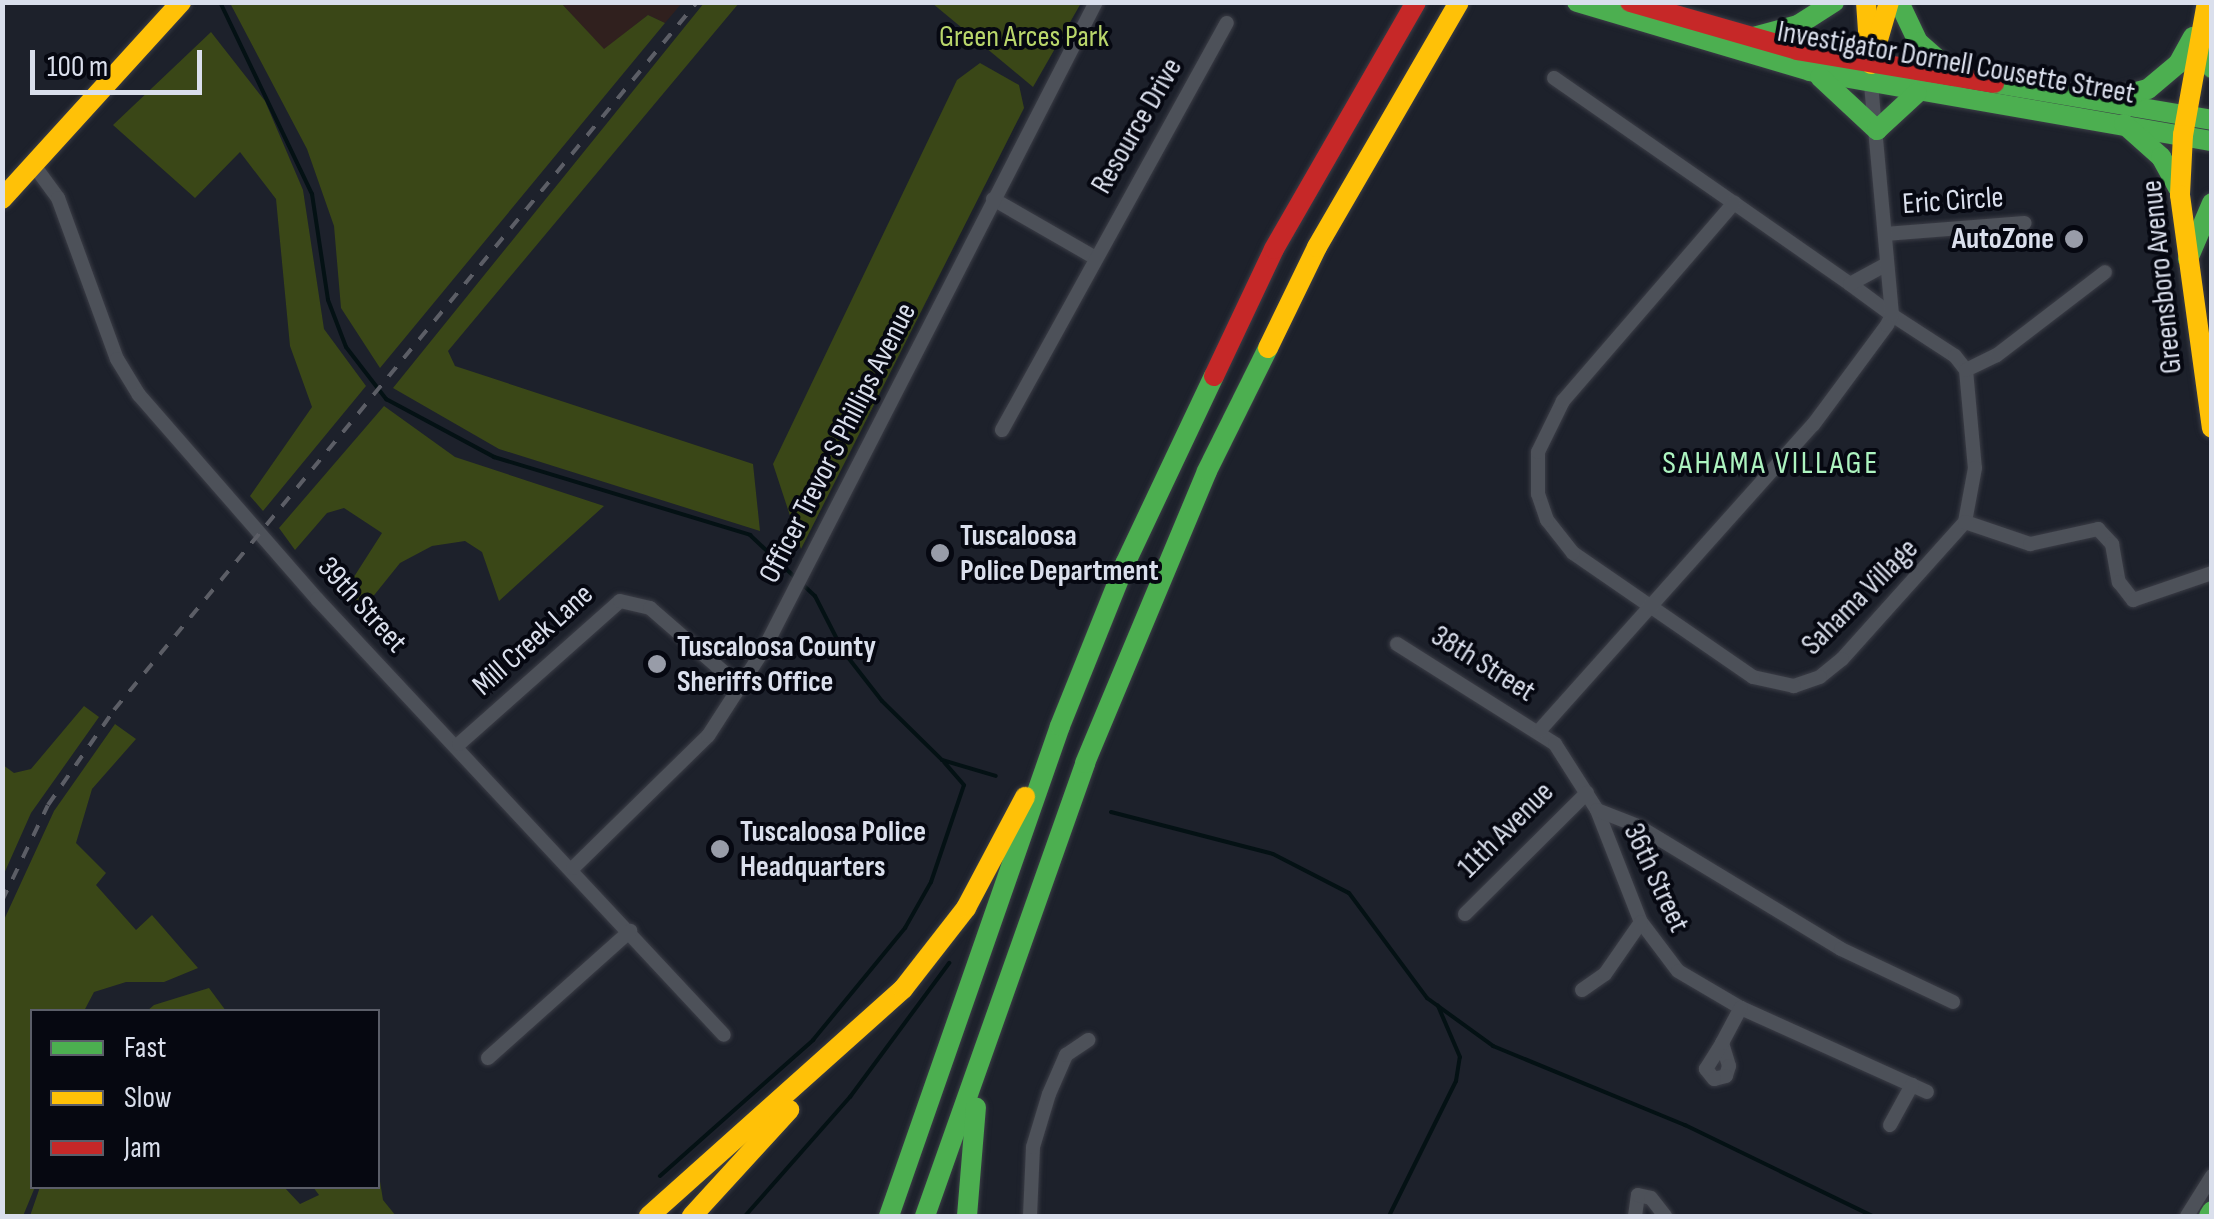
<!DOCTYPE html>
<style>
body{margin:0}
#map{position:relative;width:2214px;height:1219px;overflow:hidden;background:#1d212b;font-family:"Sofia Sans Condensed",sans-serif}
div>[style]{position:absolute}
.industrial>*{inset:0;background:#30201e}
.green>*{inset:0;background:#3a4717}
.stream>*{height:4px;margin:-2px;padding:0 2px;transform-origin:2px;border-radius:2px;background:#041114}
.roads{filter:drop-shadow(0 0 2px #3b3d46) drop-shadow(0 0 2px #3b3d46)}
.street>*{height:14px;margin:-7px;padding:0 7px;transform-origin:7px;border-radius:7px;background:#4d5159}
.fast>*{height:20px;margin:-10px;padding:0 10px;transform-origin:10px;border-radius:10px;background:#4caf50}
.slow>*{height:20px;margin:-10px;padding:0 10px;transform-origin:10px;border-radius:10px;background:#ffc107}
.jam>*{height:20px;margin:-10px;padding:0 10px;transform-origin:10px;border-radius:10px;background:#c62828}
.rail>*{height:4px;margin-top:-2px;transform-origin:0;background:repeating-linear-gradient(90deg,#5c5e66 0 12px,transparent 0 24px)}
.dots>*{width:28px;height:28px;translate:-50% -50%;box-sizing:border-box;border:5px solid #060811;border-radius:50%}
span{translate:-50% -50%;white-space:nowrap;text-align:center;line-height:1.15;-webkit-text-stroke:8px #060811;paint-order:stroke}
.park-label{font-size:30px;color:#b9d66b}
.street-label{font-size:30px;color:#dadfec}
.poi-label{font-size:30px;color:#dadfec;font-weight:700}
.right{translate:-100% -50%;text-align:right}
.left{translate:0 -50%;text-align:left}
.neighbourhood-label{font-size:32px;color:#adf4c0;letter-spacing:2.5px}
.frame{position:absolute;inset:0;border:5px solid #dadfec;pointer-events:none}
.legend{position:absolute;left:30px;top:1009px;width:350px;height:180px;box-sizing:border-box;background:#060811;border:2px solid #5b5e69;margin:0;padding:12px 18px;list-style:none;font-size:30px;color:#dadfec}
.legend li{display:flex;align-items:center;gap:20px;height:50px}
.legend b{width:50px;border:2px solid #5b5e69}
.scale{position:absolute;left:30px;top:50px;width:172px;height:45px;box-sizing:border-box;border:5px solid #dadfec;border-top:0;padding-left:12px;font-size:30px;line-height:35px;white-space:nowrap;color:#dadfec;-webkit-text-stroke:8px #060811;paint-order:stroke}
</style>
<div id="map">
<div class="industrial">
<div style="clip-path:polygon(561px 3px,682px 3px,665px 23px,648px 15px,604px 50px)"></div>
</div>
<div class="green">
<div style="clip-path:polygon(230px 3px,561px 3px,604px 49px,648px 15px,665px 23px,380px 368px,341px 308px,334px 226px,307px 149px)"></div>
<div style="clip-path:polygon(704px 3px,739px 3px,448px 351px,455px 366px,753px 464px,760px 531px,499px 449px,393px 388px)"></div>
<div style="clip-path:polygon(932px 3px,1081px 3px,1033px 87px)"></div>
<div style="clip-path:polygon(211px 32px,265px 101px,303px 190px,324px 329px,366px 386px,263px 511px,250px 496px,312px 407px,290px 346px,276px 199px,240px 152px,195px 198px,113px 125px)"></div>
<div style="clip-path:polygon(980px 63px,1019px 85px,1024px 108px,801px 549px,773px 464px,957px 80px)"></div>
<div style="clip-path:polygon(384px 406px,455px 457px,604px 506px,499px 601px,482px 552px,465px 541px,432px 546px,400px 563px,359px 614px,343px 594px,382px 533px,344px 508px,327px 513px,295px 550px,279px 528px)"></div>
<div style="clip-path:polygon(84px 706px,99px 717px,31px 813px,3px 876px,3px 765px,14px 773px,31px 769px)"></div>
<div style="clip-path:polygon(115px 724px,136px 739px,92px 789px,76px 843px,106px 873px,96px 885px,136px 930px,152px 915px,198px 968px,164px 982px,126px 982px,94px 992px,84px 1011px,32px 1012px,35px 1187px,23px 1216px,3px 1216px,3px 922px,54px 811px)"></div>
<div style="clip-path:polygon(209px 988px,226px 1011px,147px 1011px,154px 1005px)"></div>
<div style="clip-path:polygon(378px 1169px,383px 1200px,396px 1216px,30px 1216px,40px 1187px,284px 1187px,300px 1204px,319px 1195px,313px 1187px,378px 1186px)"></div>
</div>
<div class="stream">
<div style="left:220px;top:2px;width:213px;rotate:64.4deg"></div>
<div style="left:312px;top:194px;width:107px;rotate:81.4deg"></div>
<div style="left:328px;top:300px;width:50px;rotate:69deg"></div>
<div style="left:346px;top:347px;width:66px;rotate:52.4deg"></div>
<div style="left:386px;top:399px;width:123px;rotate:28.2deg"></div>
<div style="left:494px;top:457px;width:268px;rotate:16.9deg"></div>
<div style="left:750px;top:535px;width:89px;rotate:43.2deg"></div>
<div style="left:815px;top:596px;width:62px;rotate:63deg"></div>
<div style="left:843px;top:651px;width:63px;rotate:52deg"></div>
<div style="left:882px;top:701px;width:84px;rotate:44.5deg"></div>
<div style="left:942px;top:760px;width:56px;rotate:16.5deg"></div>
<div style="left:1111px;top:812px;width:167px;rotate:14.5deg"></div>
<div style="left:1273px;top:854px;width:85px;rotate:27.2deg"></div>
<div style="left:1349px;top:893px;width:131px;rotate:53.4deg"></div>
<div style="left:1427px;top:998px;width:82px;rotate:36deg"></div>
<div style="left:1493px;top:1046px;width:208px;rotate:22.4deg"></div>
<div style="left:1685px;top:1125px;width:208px;rotate:25.9deg"></div>
<div style="left:660px;top:1176px;width:205px;rotate:-41.6deg"></div>
<div style="left:813px;top:1040px;width:145px;rotate:-50.6deg"></div>
<div style="left:905px;top:928px;width:53px;rotate:-60.5deg"></div>
<div style="left:931px;top:882px;width:102px;rotate:-71.2deg"></div>
<div style="left:964px;top:785px;width:30px;rotate:-131deg"></div>
<div style="left:745px;top:1216px;width:159px;rotate:-48.6deg"></div>
<div style="left:850px;top:1097px;width:167px;rotate:-53.5deg"></div>
<div style="left:1389px;top:1216px;width:151px;rotate:-63.6deg"></div>
<div style="left:1456px;top:1081px;width:24px;rotate:-81deg"></div>
<div style="left:1460px;top:1057px;width:56px;rotate:-113.3deg"></div>
</div>
<div class="roads">
<div class="street">
<div style="left:1554px;top:78px;width:219px;rotate:34.8deg"></div>
<div style="left:1734px;top:203px;width:141px;rotate:34.9deg"></div>
<div style="left:1850px;top:284px;width:52px;rotate:36.4deg"></div>
<div style="left:1892px;top:315px;width:75px;rotate:33.1deg"></div>
<div style="left:1955px;top:356px;width:18px;rotate:52deg"></div>
<div style="left:1966px;top:370px;width:98px;rotate:84.8deg"></div>
<div style="left:1975px;top:468px;width:55px;rotate:100.5deg"></div>
<div style="left:1965px;top:522px;width:184px;rotate:131.9deg"></div>
<div style="left:1842px;top:659px;width:28px;rotate:141deg"></div>
<div style="left:1820px;top:677px;width:28px;rotate:161deg"></div>
<div style="left:1794px;top:686px;width:42px;rotate:-167.6deg"></div>
<div style="left:1753px;top:677px;width:219px;rotate:-145.4deg"></div>
<div style="left:1573px;top:553px;width:42px;rotate:-128.2deg"></div>
<div style="left:1547px;top:520px;width:28px;rotate:-109deg"></div>
<div style="left:1538px;top:494px;width:42px;rotate:-90deg"></div>
<div style="left:1538px;top:452px;width:57px;rotate:-63.9deg"></div>
<div style="left:1563px;top:401px;width:262px;rotate:-49.2deg"></div>
<div style="left:33px;top:164px;width:42px;rotate:53.7deg"></div>
<div style="left:58px;top:198px;width:171px;rotate:69.9deg"></div>
<div style="left:117px;top:359px;width:42px;rotate:58.6deg"></div>
<div style="left:139px;top:395px;width:271px;rotate:48.9deg"></div>
<div style="left:317px;top:599px;width:596px;rotate:46.97deg"></div>
<div style="left:993px;top:199px;width:116px;rotate:29.9deg"></div>
<div style="left:1885px;top:234px;width:140px;rotate:-4.5deg"></div>
<div style="left:1850px;top:284px;width:42px;rotate:-28.4deg"></div>
<div style="left:1966px;top:370px;width:34px;rotate:-26deg"></div>
<div style="left:1997px;top:355px;width:136px;rotate:-37.5deg"></div>
<div style="left:1002px;top:430px;width:465px;rotate:-61.1deg"></div>
<div style="left:1965px;top:522px;width:69px;rotate:18.7deg"></div>
<div style="left:2030px;top:544px;width:70px;rotate:-12.4deg"></div>
<div style="left:2098px;top:529px;width:21px;rotate:47deg"></div>
<div style="left:2112px;top:544px;width:39px;rotate:80deg"></div>
<div style="left:2119px;top:582px;width:23px;rotate:52deg"></div>
<div style="left:2133px;top:600px;width:83px;rotate:-18.9deg"></div>
<div style="left:1397px;top:644px;width:187px;rotate:32.3deg"></div>
<div style="left:1555px;top:744px;width:78px;rotate:57.5deg"></div>
<div style="left:1597px;top:810px;width:120px;rotate:68.6deg"></div>
<div style="left:1641px;top:922px;width:61px;rotate:52.9deg"></div>
<div style="left:1678px;top:971px;width:73px;rotate:30.4deg"></div>
<div style="left:1741px;top:1008px;width:204px;rotate:24.3deg"></div>
<div style="left:1539px;top:731px;width:411px;rotate:-48.2deg"></div>
<div style="left:1813px;top:425px;width:124px;rotate:-53.5deg"></div>
<div style="left:1887px;top:325px;width:11px;rotate:-63deg"></div>
<div style="left:1892px;top:315px;width:233px;rotate:-95.2deg"></div>
<div style="left:459px;top:744px;width:215px;rotate:-41.6deg"></div>
<div style="left:620px;top:601px;width:31px;rotate:13deg"></div>
<div style="left:650px;top:608px;width:121px;rotate:41deg"></div>
<div style="left:1597px;top:810px;width:44px;rotate:21.3deg"></div>
<div style="left:1638px;top:826px;width:237px;rotate:31.2deg"></div>
<div style="left:1841px;top:949px;width:124px;rotate:25.3deg"></div>
<div style="left:573px;top:868px;width:189px;rotate:-44.4deg"></div>
<div style="left:708px;top:736px;width:103px;rotate:-57.2deg"></div>
<div style="left:764px;top:649px;width:727px;rotate:-62.84deg"></div>
<div style="left:1465px;top:914px;width:172px;rotate:-44.8deg"></div>
<div style="left:1582px;top:990px;width:28px;rotate:-35deg"></div>
<div style="left:1605px;top:974px;width:63px;rotate:-55.3deg"></div>
<div style="left:1722px;top:1043px;width:24px;rotate:73deg"></div>
<div style="left:1729px;top:1066px;width:10px;rotate:107deg"></div>
<div style="left:1726px;top:1076px;width:12px;rotate:166deg"></div>
<div style="left:1714px;top:1079px;width:13px;rotate:-129deg"></div>
<div style="left:1706px;top:1069px;width:31px;rotate:-58deg"></div>
<div style="left:1722px;top:1043px;width:40px;rotate:-62deg"></div>
<div style="left:488px;top:1058px;width:191px;rotate:-41.8deg"></div>
<div style="left:1890px;top:1125px;width:46px;rotate:-61.2deg"></div>
<div style="left:1030px;top:1216px;width:69px;rotate:-87.5deg"></div>
<div style="left:1033px;top:1147px;width:55px;rotate:-73.2deg"></div>
<div style="left:1049px;top:1094px;width:43px;rotate:-66.4deg"></div>
<div style="left:1066px;top:1055px;width:27px;rotate:-34deg"></div>
<div style="left:1635px;top:1216px;width:21px;rotate:-82deg"></div>
<div style="left:1638px;top:1195px;width:13px;rotate:13deg"></div>
<div style="left:1651px;top:1198px;width:23px;rotate:52deg"></div>
<div style="left:2187px;top:1216px;width:47px;rotate:-58deg"></div>
</div>
<div class="fast">
<div style="left:1577px;top:2px;width:243px;rotate:16.5deg"></div>
<div style="left:1810px;top:71px;width:408px;rotate:9.9deg"></div>
<div style="left:1899px;top:2px;width:44px;rotate:64.6deg"></div>
<div style="left:1918px;top:42px;width:55px;rotate:41.3deg"></div>
<div style="left:2204px;top:34px;width:35px;rotate:77deg"></div>
<div style="left:1750px;top:38px;width:50px;rotate:-15.2deg"></div>
<div style="left:1798px;top:25px;width:43px;rotate:-32.6deg"></div>
<div style="left:1820px;top:77px;width:78px;rotate:42.9deg"></div>
<div style="left:1877px;top:130px;width:54px;rotate:-42.8deg"></div>
<div style="left:1994px;top:83px;width:221px;rotate:9.6deg"></div>
<div style="left:2114px;top:98px;width:35px;rotate:-15deg"></div>
<div style="left:2148px;top:89px;width:39px;rotate:-40deg"></div>
<div style="left:2178px;top:64px;width:31px;rotate:-61deg"></div>
<div style="left:2124px;top:124px;width:50px;rotate:41.7deg"></div>
<div style="left:2161px;top:157px;width:35px;rotate:61deg"></div>
<div style="left:2188px;top:259px;width:61px;rotate:-66.8deg"></div>
<div style="left:889px;top:1216px;width:519px;rotate:-70.76deg"></div>
<div style="left:1060px;top:726px;width:175px;rotate:-68.1deg"></div>
<div style="left:1125px;top:564px;width:208px;rotate:-64.7deg"></div>
<div style="left:925px;top:1216px;width:480px;rotate:-70.5deg"></div>
<div style="left:1085px;top:763px;width:316px;rotate:-67.3deg"></div>
<div style="left:1207px;top:471px;width:137px;rotate:-63.6deg"></div>
<div style="left:967px;top:1216px;width:109px;rotate:-85.3deg"></div>
<div style="left:2209px;top:1216px;width:6px;rotate:-59deg"></div>
</div>
<div class="slow">
<div style="left:1866px;top:2px;width:57px;rotate:86deg"></div>
<div style="left:2207px;top:2px;width:135px;rotate:100.2deg"></div>
<div style="left:2183px;top:135px;width:60px;rotate:92.9deg"></div>
<div style="left:2180px;top:195px;width:235px;rotate:82.2deg"></div>
<div style="left:1871px;top:64px;width:65px;rotate:-73.8deg"></div>
<div style="left:2px;top:199px;width:266px;rotate:-47.7deg"></div>
<div style="left:1268px;top:348px;width:112px;rotate:-64.1deg"></div>
<div style="left:1317px;top:247px;width:283px;rotate:-59.9deg"></div>
<div style="left:649px;top:1216px;width:341px;rotate:-41.8deg"></div>
<div style="left:903px;top:989px;width:103px;rotate:-52.1deg"></div>
<div style="left:966px;top:908px;width:126px;rotate:-62deg"></div>
<div style="left:692px;top:1216px;width:144px;rotate:-47.5deg"></div>
</div>
<div class="jam">
<div style="left:1630px;top:2px;width:174px;rotate:16deg"></div>
<div style="left:1797px;top:50px;width:200px;rotate:9.5deg"></div>
<div style="left:1214px;top:376px;width:140px;rotate:-64.7deg"></div>
<div style="left:1274px;top:249px;width:285px;rotate:-60.1deg"></div>
</div>
</div>
<div class="rail">
<div style="left:2px;top:901px;width:106px;rotate:-64.4deg"></div>
<div style="left:48px;top:805px;width:116px;rotate:-55.2deg"></div>
<div style="left:114px;top:710px;width:917px;rotate:-50.53deg"></div>
</div>
<div class="dots">
<div style="left:2074px;top:239px;background:#989ca8"></div>
<div style="left:940px;top:553px;background:#989ca8"></div>
<div style="left:657px;top:664px;background:#989ca8"></div>
<div style="left:720px;top:849px;background:#989ca8"></div>
</div>
<div class="park-label">
<span style="left:1024px;top:37px">Green Arces Park</span>
</div>
<div class="street-label">
<span style="left:1956px;top:63px;rotate:10deg">Investigator Dornell Cousette Street</span>
<span style="left:1137px;top:126px;rotate:-60deg">Resource Drive</span>
<span style="left:1953px;top:201px;rotate:-4deg">Eric Circle</span>
<span style="left:2162px;top:277px;rotate:-96deg">Greensboro Avenue</span>
<span style="left:838px;top:443px;rotate:-63deg">Officer Trevor S Phillips Avenue</span>
<span style="left:1860px;top:597px;rotate:-45deg">Sahama Village</span>
<span style="left:362px;top:605px;rotate:48deg">39th Street</span>
<span style="left:533px;top:640px;rotate:-42deg">Mill Creek Lane</span>
<span style="left:1483px;top:664px;rotate:32deg">38th Street</span>
<span style="left:1506px;top:830px;rotate:-45deg">11th Avenue</span>
<span style="left:1656px;top:878px;rotate:65deg">36th Street</span>
</div>
<div class="poi-label">
<span class="right" style="left:2054px;top:239px">AutoZone</span>
<span class="left" style="left:960px;top:553px">Tuscaloosa<br>Police Department</span>
<span class="left" style="left:677px;top:664px">Tuscaloosa County<br>Sheriffs Office</span>
<span class="left" style="left:740px;top:849px">Tuscaloosa Police<br>Headquarters</span>
</div>
<div class="neighbourhood-label">
<span style="left:1771px;top:464px">SAHAMA VILLAGE</span>
</div>
<div class="frame"></div>
<ul class="legend">
<li><b style="height:12px;background:#4caf50"></b>Fast</li>
<li><b style="height:12px;background:#ffc107"></b>Slow</li>
<li><b style="height:12px;background:#c62828"></b>Jam</li>
</ul>
<div class="scale">100 m</div>
</div>
